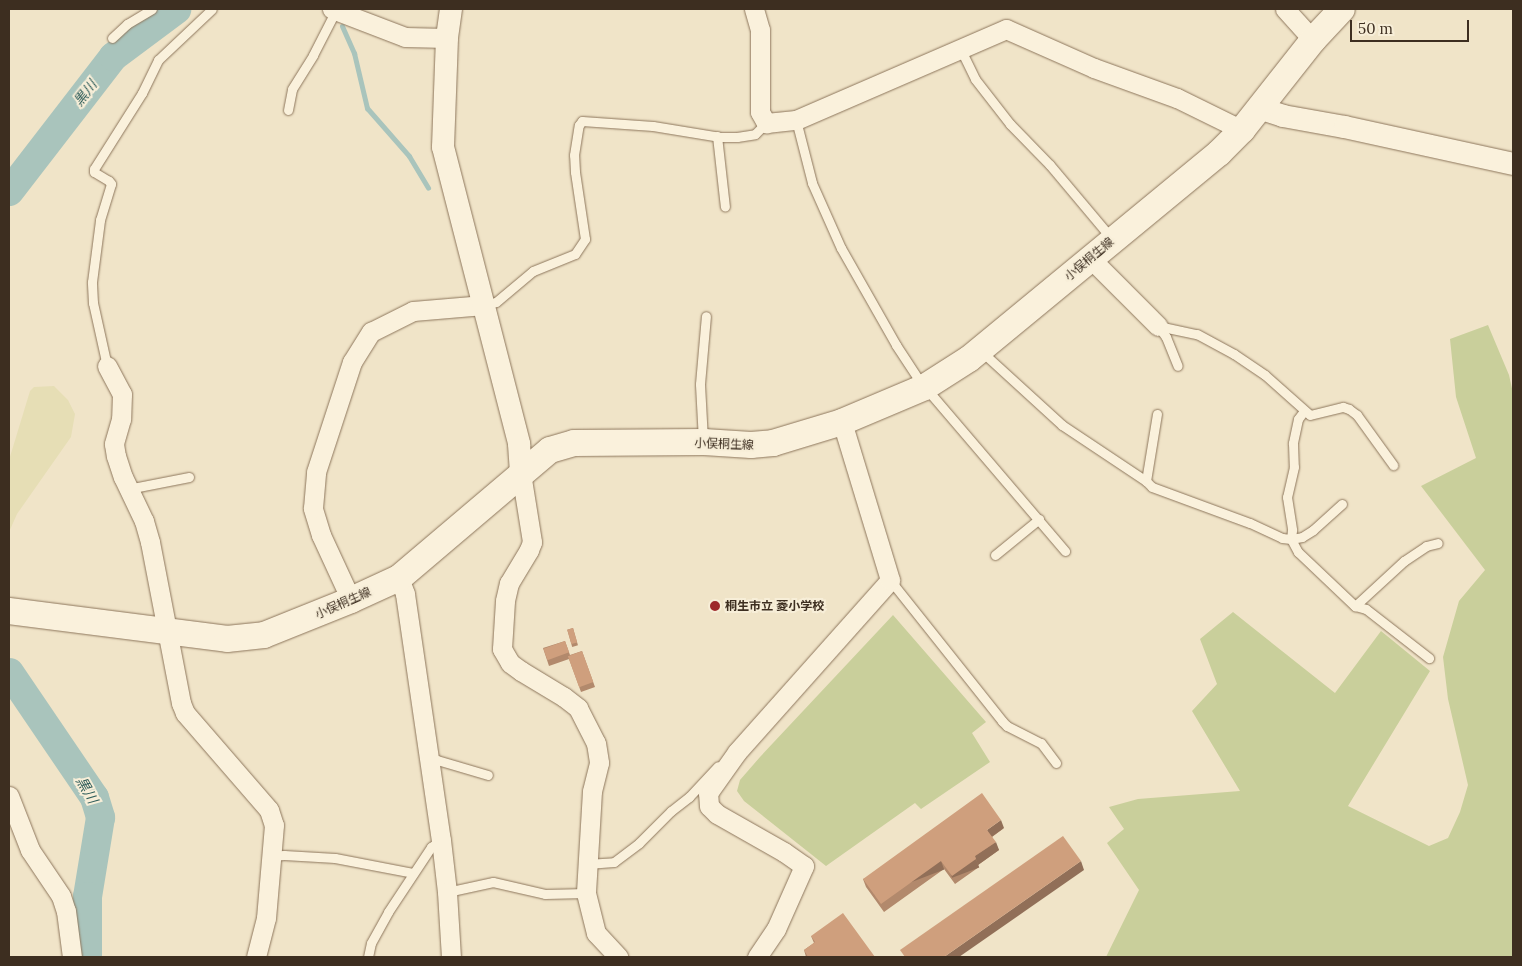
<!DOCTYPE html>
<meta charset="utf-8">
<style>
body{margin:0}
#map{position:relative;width:1522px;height:966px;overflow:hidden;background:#f0e4c8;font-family:Lora,"Noto Sans JP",serif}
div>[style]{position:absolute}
.farmland>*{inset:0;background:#e6deb5}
.green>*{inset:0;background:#c9cf9b}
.stream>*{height:5px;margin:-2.5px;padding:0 2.5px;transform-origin:2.5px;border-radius:2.5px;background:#a9c4bc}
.river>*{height:29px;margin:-14.5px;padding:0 14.5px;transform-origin:14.5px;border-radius:14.5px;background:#a9c4bc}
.roads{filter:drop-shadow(0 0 1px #8d765c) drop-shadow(0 0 1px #8d765c)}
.service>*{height:9px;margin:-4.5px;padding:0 4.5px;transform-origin:4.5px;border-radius:4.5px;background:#faf1dc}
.minor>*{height:19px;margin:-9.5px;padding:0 9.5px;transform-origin:9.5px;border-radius:9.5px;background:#faf1dc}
.tertiary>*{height:22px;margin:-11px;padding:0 11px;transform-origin:11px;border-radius:11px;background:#faf1dc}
.secondary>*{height:26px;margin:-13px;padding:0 13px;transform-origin:13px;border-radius:13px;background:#faf1dc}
.wall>*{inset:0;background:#b2896c;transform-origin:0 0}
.shaded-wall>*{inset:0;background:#916f58;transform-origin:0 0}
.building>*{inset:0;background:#cf9f7d;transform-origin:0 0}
.dots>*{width:14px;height:14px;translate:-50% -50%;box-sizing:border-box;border:2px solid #f7eed8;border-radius:50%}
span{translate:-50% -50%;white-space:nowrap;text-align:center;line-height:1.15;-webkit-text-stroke:4px #f7eed8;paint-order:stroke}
.street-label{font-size:12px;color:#3d2e20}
.poi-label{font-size:12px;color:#3d2e20;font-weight:700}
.left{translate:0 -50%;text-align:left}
.water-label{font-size:14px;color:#2f5d5a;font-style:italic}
.frame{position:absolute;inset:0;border:10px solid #3d2e20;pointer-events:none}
.scale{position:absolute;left:1350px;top:20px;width:119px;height:22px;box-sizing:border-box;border:2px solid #3d2e20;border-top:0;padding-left:6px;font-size:15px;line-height:18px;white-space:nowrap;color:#3d2e20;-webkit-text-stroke:4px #f7eed8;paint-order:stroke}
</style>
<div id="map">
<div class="farmland">
<div style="clip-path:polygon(54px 386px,68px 400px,75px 414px,71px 437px,17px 514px,9px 532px,9px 460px,30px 391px,34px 387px)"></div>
</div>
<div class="green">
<div style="clip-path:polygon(1488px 325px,1509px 375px,1513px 393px,1513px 957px,1106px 957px,1139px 890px,1107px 843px,1124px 829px,1109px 807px,1138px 799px,1240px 791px,1192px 711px,1217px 684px,1200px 639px,1233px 612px,1335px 693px,1381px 631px,1430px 671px,1348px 806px,1429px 846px,1448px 838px,1460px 812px,1468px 785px,1448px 699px,1443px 657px,1459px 601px,1485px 570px,1421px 486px,1476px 458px,1456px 397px,1450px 339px)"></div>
<div style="clip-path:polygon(893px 615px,986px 722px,972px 733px,990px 762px,921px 809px,915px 803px,826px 866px,744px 801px,737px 791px,740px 780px,760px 757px)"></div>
</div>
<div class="stream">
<div style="left:342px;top:26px;width:30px;rotate:66deg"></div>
<div style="left:354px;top:53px;width:57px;rotate:76.7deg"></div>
<div style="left:367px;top:108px;width:64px;rotate:48.8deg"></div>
<div style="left:409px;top:156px;width:37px;rotate:59deg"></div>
</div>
<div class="river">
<div style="left:9px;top:191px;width:170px;rotate:-52.4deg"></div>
<div style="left:113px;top:56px;width:79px;rotate:-36.7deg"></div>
<div style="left:9px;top:672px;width:151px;rotate:55.8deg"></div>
<div style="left:94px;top:797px;width:21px;rotate:73deg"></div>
<div style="left:100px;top:817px;width:80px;rotate:99.3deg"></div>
<div style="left:87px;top:896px;width:61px;rotate:90deg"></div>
</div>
<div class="roads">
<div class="service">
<div style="left:112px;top:38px;width:21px;rotate:-43deg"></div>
<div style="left:127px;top:24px;width:29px;rotate:-31deg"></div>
<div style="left:960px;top:48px;width:34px;rotate:64deg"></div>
<div style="left:975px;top:79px;width:57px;rotate:52.1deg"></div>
<div style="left:1010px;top:124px;width:57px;rotate:45.7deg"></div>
<div style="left:1050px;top:165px;width:97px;rotate:50deg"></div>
<div style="left:288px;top:110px;width:21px;rotate:-79deg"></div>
<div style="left:292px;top:89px;width:40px;rotate:-58deg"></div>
<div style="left:313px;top:55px;width:51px;rotate:-62.9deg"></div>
<div style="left:796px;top:120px;width:65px;rotate:75.7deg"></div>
<div style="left:812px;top:183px;width:71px;rotate:66deg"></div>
<div style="left:841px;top:248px;width:112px;rotate:60.4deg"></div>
<div style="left:896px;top:345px;width:42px;rotate:56.7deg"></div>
<div style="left:919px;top:380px;width:225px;rotate:49.5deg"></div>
<div style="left:717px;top:136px;width:71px;rotate:83.6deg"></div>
<div style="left:484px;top:305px;width:12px;rotate:-14deg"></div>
<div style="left:496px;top:302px;width:48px;rotate:-40deg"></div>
<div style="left:533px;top:271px;width:45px;rotate:-22deg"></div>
<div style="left:575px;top:254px;width:18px;rotate:-56deg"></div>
<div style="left:585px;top:239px;width:68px;rotate:-98.5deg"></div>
<div style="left:575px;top:172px;width:17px;rotate:-93deg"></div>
<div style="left:574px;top:155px;width:30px;rotate:-81deg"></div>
<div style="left:579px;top:125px;width:5px;rotate:-53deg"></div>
<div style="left:582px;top:121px;width:71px;rotate:4deg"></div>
<div style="left:653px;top:126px;width:68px;rotate:9.3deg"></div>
<div style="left:720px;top:137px;width:17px"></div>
<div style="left:737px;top:137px;width:18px;rotate:-9deg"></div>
<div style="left:755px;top:134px;width:16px;rotate:-45deg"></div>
<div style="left:1158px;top:326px;width:40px;rotate:12deg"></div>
<div style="left:1197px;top:334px;width:42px;rotate:28.4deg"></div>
<div style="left:1234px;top:354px;width:37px;rotate:34deg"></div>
<div style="left:1265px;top:375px;width:60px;rotate:41.6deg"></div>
<div style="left:1310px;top:415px;width:34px;rotate:-14deg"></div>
<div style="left:1343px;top:407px;width:6px;rotate:18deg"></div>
<div style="left:1349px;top:409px;width:10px;rotate:37deg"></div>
<div style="left:1357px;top:415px;width:62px;rotate:54.2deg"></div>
<div style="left:1158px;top:326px;width:14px;rotate:54deg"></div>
<div style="left:1166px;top:337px;width:31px;rotate:68deg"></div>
<div style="left:981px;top:351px;width:110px;rotate:42.4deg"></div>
<div style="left:1062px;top:425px;width:101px;rotate:33.7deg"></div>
<div style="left:1146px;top:481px;width:8px;rotate:45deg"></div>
<div style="left:1152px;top:487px;width:104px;rotate:20.2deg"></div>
<div style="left:1250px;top:523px;width:35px;rotate:25deg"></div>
<div style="left:1282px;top:538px;width:9px;rotate:6deg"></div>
<div style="left:1291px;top:539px;width:11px;rotate:-10deg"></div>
<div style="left:1302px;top:537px;width:13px;rotate:-32deg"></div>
<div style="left:1313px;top:530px;width:39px;rotate:-42deg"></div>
<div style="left:107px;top:366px;width:65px;rotate:-102.5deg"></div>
<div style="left:93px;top:303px;width:21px;rotate:-93deg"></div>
<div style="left:92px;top:282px;width:63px;rotate:-82.6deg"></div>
<div style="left:100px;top:220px;width:38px;rotate:-73deg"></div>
<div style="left:111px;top:184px;width:4px;rotate:-124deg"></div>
<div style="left:109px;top:181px;width:17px;rotate:-149deg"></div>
<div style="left:94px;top:172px;width:3px;rotate:-90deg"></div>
<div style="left:94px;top:169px;width:90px;rotate:-57.7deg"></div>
<div style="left:142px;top:93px;width:37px;rotate:-64deg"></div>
<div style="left:158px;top:60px;width:74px;rotate:-43.4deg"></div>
<div style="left:1304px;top:411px;width:10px;rotate:127deg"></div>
<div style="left:1298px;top:419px;width:25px;rotate:102deg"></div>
<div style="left:1293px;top:443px;width:24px;rotate:88deg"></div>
<div style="left:1294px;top:467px;width:31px;rotate:103deg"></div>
<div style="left:1287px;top:497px;width:33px;rotate:81deg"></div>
<div style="left:1292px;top:530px;width:9px;rotate:96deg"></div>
<div style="left:1291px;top:539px;width:15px;rotate:62deg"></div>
<div style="left:1298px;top:552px;width:79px;rotate:43.5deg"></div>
<div style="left:1355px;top:606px;width:11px;rotate:15deg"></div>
<div style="left:1366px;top:609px;width:80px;rotate:37.9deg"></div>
<div style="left:703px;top:440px;width:56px;rotate:-93.1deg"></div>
<div style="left:700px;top:384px;width:68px;rotate:-85deg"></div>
<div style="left:1146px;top:481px;width:68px;rotate:-80.7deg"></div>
<div style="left:130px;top:491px;width:9px;rotate:-27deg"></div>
<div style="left:138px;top:487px;width:52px;rotate:-11.1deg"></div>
<div style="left:995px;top:555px;width:57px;rotate:-39.3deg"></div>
<div style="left:890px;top:580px;width:180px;rotate:51.5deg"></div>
<div style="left:1002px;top:721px;width:7px;rotate:45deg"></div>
<div style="left:1007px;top:726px;width:38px;rotate:27deg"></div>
<div style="left:1041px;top:743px;width:25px;rotate:53deg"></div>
<div style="left:1355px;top:606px;width:67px;rotate:-42.6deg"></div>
<div style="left:1404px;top:561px;width:27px;rotate:-34deg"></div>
<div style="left:1426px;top:546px;width:12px;rotate:-14deg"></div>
<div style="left:429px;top:761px;width:8px;rotate:-7deg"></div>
<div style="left:437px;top:760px;width:53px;rotate:16.4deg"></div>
<div style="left:271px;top:856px;width:13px;rotate:-4deg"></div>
<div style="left:284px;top:855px;width:51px;rotate:3.4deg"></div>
<div style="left:335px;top:858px;width:79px;rotate:10.9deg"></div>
<div style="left:587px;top:864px;width:27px;rotate:-4deg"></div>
<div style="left:614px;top:862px;width:31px;rotate:-37deg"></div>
<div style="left:639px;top:843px;width:45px;rotate:-45deg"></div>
<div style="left:671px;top:811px;width:23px;rotate:-38deg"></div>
<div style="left:689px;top:797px;width:42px;rotate:-46.9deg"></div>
<div style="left:447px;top:892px;width:47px;rotate:-12.3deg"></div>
<div style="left:493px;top:882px;width:53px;rotate:13deg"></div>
<div style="left:545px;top:894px;width:41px;rotate:-1.4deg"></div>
<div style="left:368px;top:957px;width:14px;rotate:-78deg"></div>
<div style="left:371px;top:943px;width:35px;rotate:-61deg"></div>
<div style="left:388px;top:912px;width:78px;rotate:-56.5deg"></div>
<div style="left:431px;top:847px;width:12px;rotate:-35deg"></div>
</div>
<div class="minor">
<div style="left:332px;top:9px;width:78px;rotate:21deg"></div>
<div style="left:405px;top:37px;width:42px;rotate:1.4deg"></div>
<div style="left:754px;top:9px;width:22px;rotate:74deg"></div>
<div style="left:760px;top:30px;width:82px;rotate:90deg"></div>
<div style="left:760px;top:112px;width:13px;rotate:61deg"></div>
<div style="left:766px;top:123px;width:30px;rotate:-6deg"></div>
<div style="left:796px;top:120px;width:229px;rotate:-23.4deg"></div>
<div style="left:1006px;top:29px;width:96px;rotate:23.9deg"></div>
<div style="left:1094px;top:68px;width:88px;rotate:19.9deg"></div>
<div style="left:1177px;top:98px;width:72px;rotate:26.2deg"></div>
<div style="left:1285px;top:9px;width:42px;rotate:47.9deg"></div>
<div style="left:1090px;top:258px;width:96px;rotate:45deg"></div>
<div style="left:107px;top:366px;width:32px;rotate:62deg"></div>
<div style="left:122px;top:394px;width:25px;rotate:92deg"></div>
<div style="left:121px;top:419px;width:26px;rotate:106deg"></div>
<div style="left:114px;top:444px;width:12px;rotate:81deg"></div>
<div style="left:116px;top:456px;width:22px;rotate:72deg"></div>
<div style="left:123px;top:477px;width:49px;rotate:64.5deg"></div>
<div style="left:144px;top:521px;width:22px;rotate:74deg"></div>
<div style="left:150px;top:542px;width:164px;rotate:79.1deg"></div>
<div style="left:181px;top:703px;width:11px;rotate:68deg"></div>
<div style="left:185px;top:713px;width:128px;rotate:49.1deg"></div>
<div style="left:269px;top:810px;width:16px;rotate:72deg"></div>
<div style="left:274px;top:825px;width:93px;rotate:94.9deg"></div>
<div style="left:266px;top:918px;width:40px;rotate:104.4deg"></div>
<div style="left:521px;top:473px;width:70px;rotate:80.9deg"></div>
<div style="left:532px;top:542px;width:9px;rotate:111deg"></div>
<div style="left:529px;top:550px;width:39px;rotate:121deg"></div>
<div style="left:509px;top:583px;width:18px;rotate:103deg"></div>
<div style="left:505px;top:601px;width:48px;rotate:93.6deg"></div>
<div style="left:502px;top:649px;width:16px;rotate:60deg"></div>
<div style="left:510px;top:663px;width:14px;rotate:36deg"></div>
<div style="left:521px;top:671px;width:50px;rotate:31.2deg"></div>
<div style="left:564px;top:697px;width:18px;rotate:38deg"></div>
<div style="left:578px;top:708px;width:39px;rotate:63deg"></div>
<div style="left:596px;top:743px;width:20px;rotate:81deg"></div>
<div style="left:599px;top:763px;width:29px;rotate:104deg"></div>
<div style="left:592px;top:791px;width:102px;rotate:93.4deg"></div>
<div style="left:586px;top:893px;width:41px;rotate:76deg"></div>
<div style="left:596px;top:933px;width:33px;rotate:47deg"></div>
<div style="left:399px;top:578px;width:17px;rotate:69deg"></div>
<div style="left:405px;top:594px;width:249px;rotate:81.7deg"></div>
<div style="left:441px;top:840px;width:52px;rotate:83.4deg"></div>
<div style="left:447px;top:892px;width:65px;rotate:86.5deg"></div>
<div style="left:351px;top:600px;width:72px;rotate:-114.8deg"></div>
<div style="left:321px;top:535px;width:28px;rotate:-107deg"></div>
<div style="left:313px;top:508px;width:36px;rotate:-85deg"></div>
<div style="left:316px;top:472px;width:116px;rotate:-71.9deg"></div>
<div style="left:352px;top:362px;width:36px;rotate:-58deg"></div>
<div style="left:371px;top:332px;width:47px;rotate:-26.6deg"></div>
<div style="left:413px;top:311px;width:71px;rotate:-4.8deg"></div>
<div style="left:9px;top:796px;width:58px;rotate:68.7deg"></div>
<div style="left:30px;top:850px;width:55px;rotate:56deg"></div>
<div style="left:61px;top:896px;width:16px;rotate:72deg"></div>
<div style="left:66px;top:911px;width:46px;rotate:82.6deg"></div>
<div style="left:757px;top:957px;width:34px;rotate:-56deg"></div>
<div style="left:776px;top:929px;width:69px;rotate:-66deg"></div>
<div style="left:804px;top:866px;width:24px;rotate:-145deg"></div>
<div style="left:784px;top:852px;width:77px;rotate:-150.4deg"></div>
<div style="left:717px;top:814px;width:11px;rotate:-135deg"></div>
<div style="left:709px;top:806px;width:13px;rotate:-94deg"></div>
<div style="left:708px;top:793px;width:50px;rotate:-54.7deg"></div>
<div style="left:737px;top:752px;width:230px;rotate:-48.3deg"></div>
<div style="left:890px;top:580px;width:165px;rotate:-106.9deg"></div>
</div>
<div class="tertiary">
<div style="left:451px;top:9px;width:29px;rotate:98deg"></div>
<div style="left:447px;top:38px;width:109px;rotate:92.1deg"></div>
<div style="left:443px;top:147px;width:307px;rotate:75.6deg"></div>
<div style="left:519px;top:444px;width:29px;rotate:86deg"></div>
<div style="left:1259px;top:108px;width:25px;rotate:18deg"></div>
<div style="left:1283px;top:116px;width:63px;rotate:10.1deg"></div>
<div style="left:1345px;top:127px;width:172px;rotate:12.4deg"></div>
</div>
<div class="secondary">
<div style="left:9px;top:611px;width:220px;rotate:7.3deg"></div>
<div style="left:227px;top:639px;width:37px;rotate:-6deg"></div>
<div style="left:264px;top:635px;width:94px;rotate:-21.9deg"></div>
<div style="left:351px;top:600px;width:53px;rotate:-24.6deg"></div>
<div style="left:399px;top:578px;width:198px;rotate:-40.3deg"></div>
<div style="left:550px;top:450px;width:25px;rotate:-16deg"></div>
<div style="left:574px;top:443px;width:130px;rotate:-0.4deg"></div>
<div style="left:704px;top:442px;width:47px;rotate:3.7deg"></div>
<div style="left:751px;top:445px;width:22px;rotate:-5deg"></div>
<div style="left:773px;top:443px;width:72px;rotate:-16.9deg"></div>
<div style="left:842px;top:422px;width:90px;rotate:-22.9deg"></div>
<div style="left:925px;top:387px;width:52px;rotate:-32.5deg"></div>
<div style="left:969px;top:359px;width:324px;rotate:-39.5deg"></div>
<div style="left:1219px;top:153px;width:33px;rotate:-45deg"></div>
<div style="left:1242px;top:130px;width:115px;rotate:-51.7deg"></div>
<div style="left:1313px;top:40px;width:42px;rotate:-46.9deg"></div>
</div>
</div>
<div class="wall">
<div style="left:573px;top:628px;width:18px;height:6px;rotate:74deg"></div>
<div style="clip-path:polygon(565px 641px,570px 655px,582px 651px,595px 687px,581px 692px,569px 659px,549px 666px,543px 648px)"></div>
<div style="clip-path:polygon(1004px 828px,992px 837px,999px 850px,978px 865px,979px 867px,955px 884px,944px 869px,884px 912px,866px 887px,863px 879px)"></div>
<div style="clip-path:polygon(811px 936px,875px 957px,806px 957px,804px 950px,814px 943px)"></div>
</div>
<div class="shaded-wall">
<div style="clip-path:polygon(1001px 820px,1004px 828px,990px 838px,987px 830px)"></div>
<div style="clip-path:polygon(996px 842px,999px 850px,978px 865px,975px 856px)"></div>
<div style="left:976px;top:859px;width:9px;height:29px;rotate:69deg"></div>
<div style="left:941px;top:861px;width:9px;height:74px;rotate:69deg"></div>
<div style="clip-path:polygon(1081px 861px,1084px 870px,959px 957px,944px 957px)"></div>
</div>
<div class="building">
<div style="left:573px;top:628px;width:15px;height:6px;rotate:74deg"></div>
<div style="left:565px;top:641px;width:12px;height:23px;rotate:70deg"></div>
<div style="left:582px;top:651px;width:33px;height:15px;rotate:70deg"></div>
<div style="clip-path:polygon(982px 793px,1001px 820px,987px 830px,996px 842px,975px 856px,976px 859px,952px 876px,941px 861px,881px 904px,863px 879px)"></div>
<div style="clip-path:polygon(1063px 836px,1081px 861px,944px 957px,905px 957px,900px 950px)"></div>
<div style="clip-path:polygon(843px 913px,875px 957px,808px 957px,804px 950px,815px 942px,811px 936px)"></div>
</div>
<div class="dots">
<div style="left:715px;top:606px;background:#9e2a2b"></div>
</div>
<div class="street-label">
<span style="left:1089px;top:259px;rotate:-40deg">小俣桐生線</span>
<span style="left:724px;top:444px;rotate:2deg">小俣桐生線</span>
<span style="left:343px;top:603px;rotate:-24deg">小俣桐生線</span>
</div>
<div class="poi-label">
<span class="left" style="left:725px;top:606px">桐生市立 菱小学校</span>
</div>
<div class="water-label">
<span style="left:85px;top:93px;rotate:-52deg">黒川</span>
<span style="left:87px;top:790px;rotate:60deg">黒川</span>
</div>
<div class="frame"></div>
<div class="scale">50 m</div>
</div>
